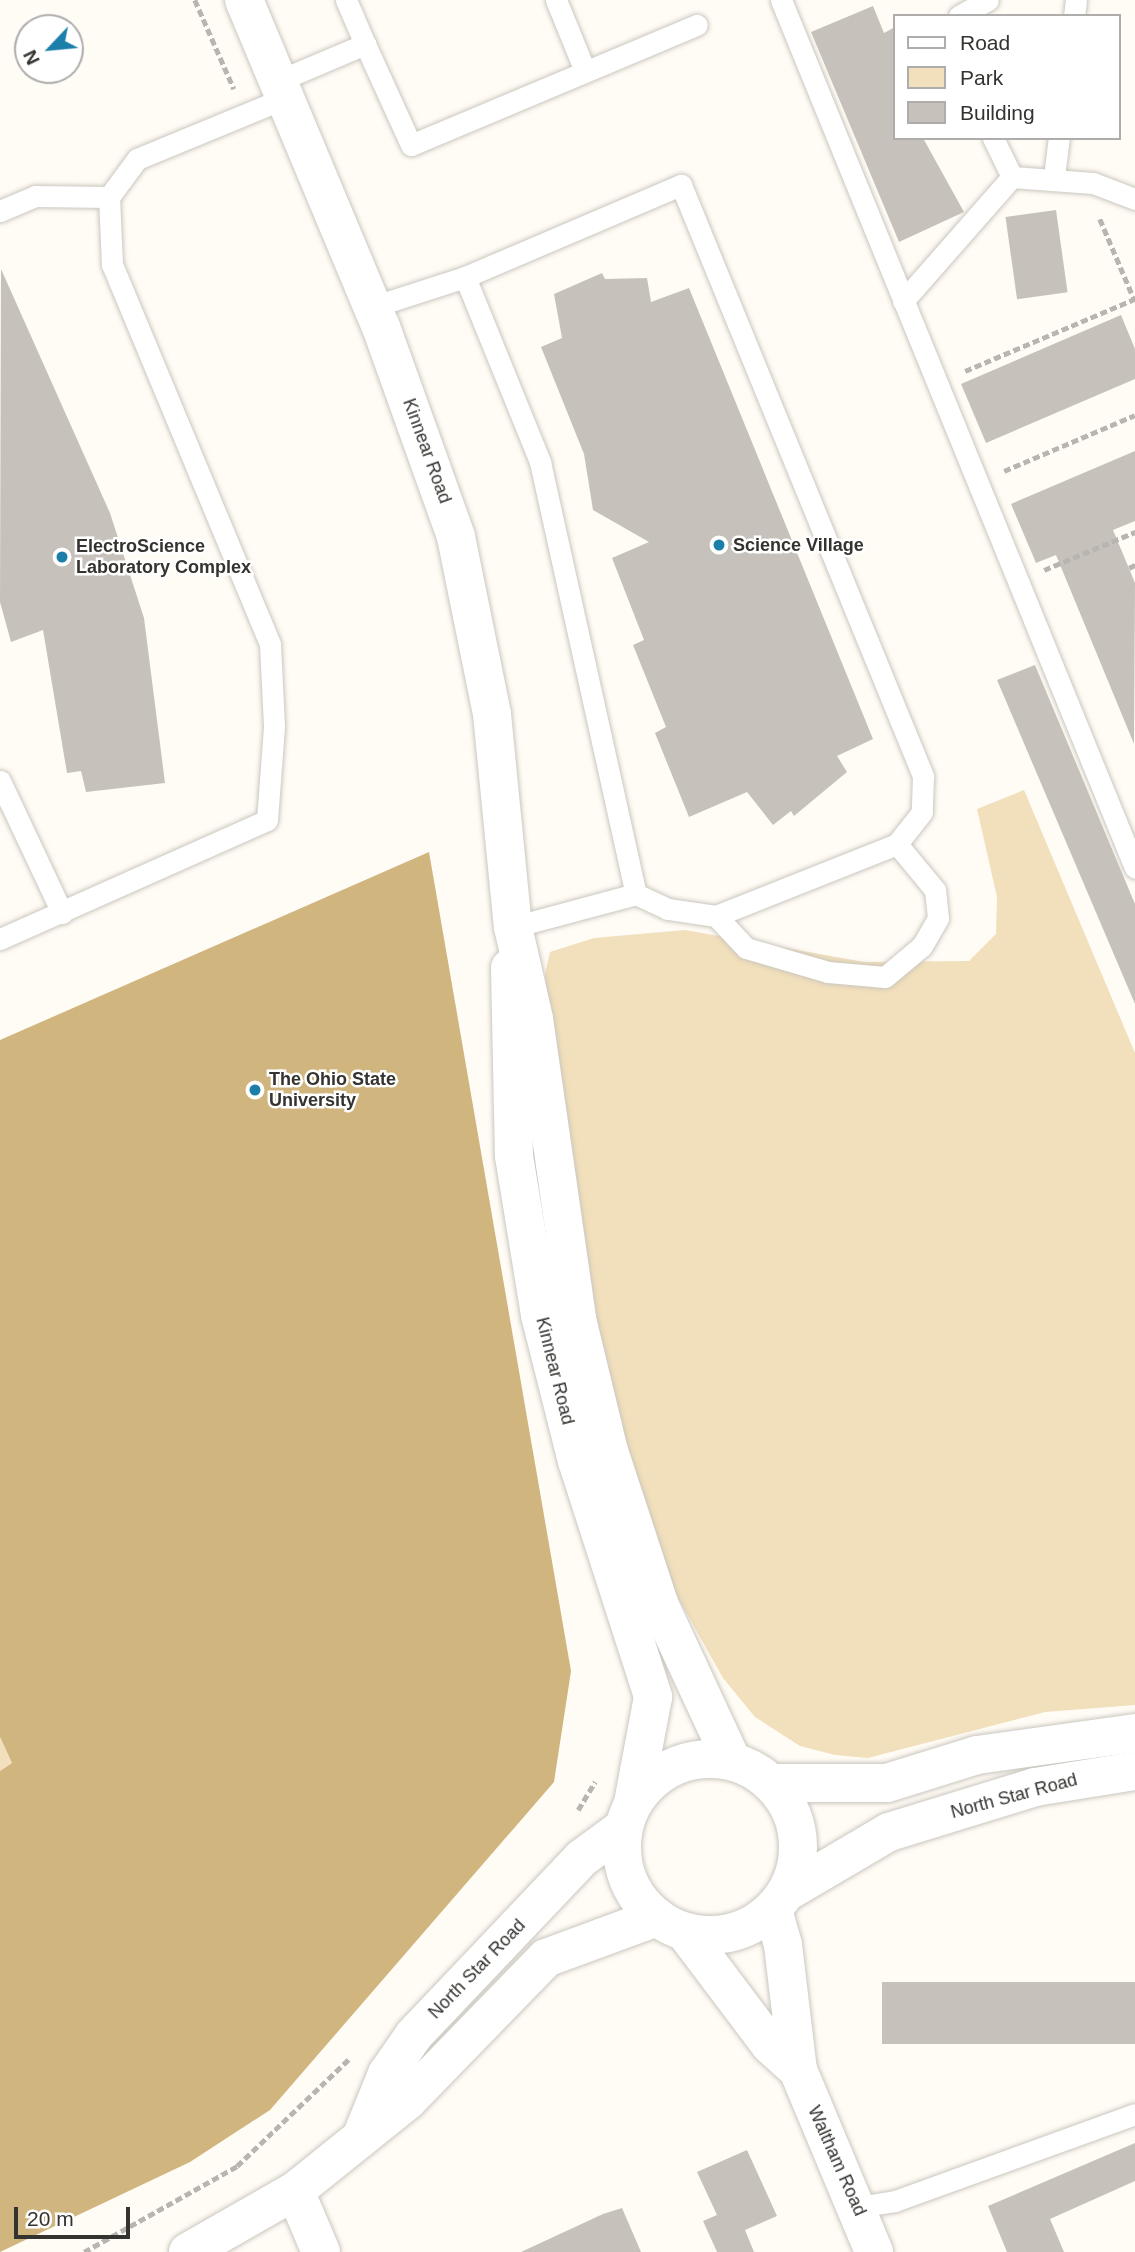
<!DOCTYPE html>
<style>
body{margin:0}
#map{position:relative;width:1135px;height:2252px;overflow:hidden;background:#fffbf5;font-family:Helvetica,sans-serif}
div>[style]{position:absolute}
.green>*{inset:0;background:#f2dfbb}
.forest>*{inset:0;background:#d1b57e}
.building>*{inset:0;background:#c6c2bb;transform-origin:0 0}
.path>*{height:4.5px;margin-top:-2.25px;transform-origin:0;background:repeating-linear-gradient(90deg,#b8b5b0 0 7px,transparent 0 10.5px)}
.roads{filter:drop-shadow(0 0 2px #cac7bf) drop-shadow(0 0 2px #cac7bf)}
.lane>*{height:21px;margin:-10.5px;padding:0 10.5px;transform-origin:10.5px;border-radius:10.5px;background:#fff}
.street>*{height:38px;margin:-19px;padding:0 19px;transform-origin:19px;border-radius:19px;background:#fff}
.secondary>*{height:38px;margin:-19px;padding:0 19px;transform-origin:19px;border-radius:19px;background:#fff}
.secondary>.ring{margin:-19px;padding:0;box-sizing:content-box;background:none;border:38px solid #fff;border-radius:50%}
.dots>*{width:19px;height:19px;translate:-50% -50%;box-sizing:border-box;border:4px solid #fff;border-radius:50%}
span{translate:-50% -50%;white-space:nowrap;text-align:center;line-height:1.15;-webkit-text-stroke:5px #fff;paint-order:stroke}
.street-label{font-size:18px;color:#343330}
.poi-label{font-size:18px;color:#343330;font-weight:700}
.left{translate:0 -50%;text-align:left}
.legend{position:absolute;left:893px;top:14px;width:228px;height:126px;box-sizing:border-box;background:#fff;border:2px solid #aeadac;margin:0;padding:9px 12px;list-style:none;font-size:21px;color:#343330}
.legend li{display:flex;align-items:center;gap:14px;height:35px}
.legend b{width:35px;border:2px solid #aeadac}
.north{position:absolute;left:14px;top:14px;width:70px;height:70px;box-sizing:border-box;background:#fff;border:2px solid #aeadac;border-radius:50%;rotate:244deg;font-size:19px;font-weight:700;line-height:28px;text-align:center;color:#343330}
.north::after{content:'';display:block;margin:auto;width:24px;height:32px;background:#1c7faa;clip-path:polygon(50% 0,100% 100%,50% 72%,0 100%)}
.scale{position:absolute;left:14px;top:2207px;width:116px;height:32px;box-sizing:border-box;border:4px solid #343330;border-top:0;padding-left:9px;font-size:21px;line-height:24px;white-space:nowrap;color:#343330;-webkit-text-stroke:5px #fff;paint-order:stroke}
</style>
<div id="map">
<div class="green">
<div style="clip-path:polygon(1024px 790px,1135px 1053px,1135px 1705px,1045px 1712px,868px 1758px,835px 1755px,800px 1746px,755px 1717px,723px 1678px,664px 1573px,610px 1402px,581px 1273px,545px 974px,550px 952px,594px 938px,685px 930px,864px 962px,969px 961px,996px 934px,997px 897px,977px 809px)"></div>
<div style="clip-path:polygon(0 1737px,12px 1763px,0 1771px)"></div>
</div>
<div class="forest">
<div style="clip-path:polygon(429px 852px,571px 1671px,554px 1782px,270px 2110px,190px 2162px,0 2252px,0 1771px,12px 1763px,0 1737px,0 1040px)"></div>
</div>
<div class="building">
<div style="clip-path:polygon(873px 6px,884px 33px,895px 27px,895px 138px,923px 138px,964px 212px,899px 242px,811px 32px)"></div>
<div style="left:1056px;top:210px;width:83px;height:51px;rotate:82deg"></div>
<div style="clip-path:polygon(1px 269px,110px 513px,144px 618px,165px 783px,86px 792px,81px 771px,67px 773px,43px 630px,11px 642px,0 602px)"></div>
<div style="clip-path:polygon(602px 273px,605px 279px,647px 278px,651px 302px,689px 288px,873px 739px,837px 756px,847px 772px,794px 816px,791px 811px,773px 825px,747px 792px,689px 817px,655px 733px,666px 727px,633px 645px,644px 640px,612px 558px,649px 542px,593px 510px,584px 454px,541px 347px,562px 338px,554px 294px)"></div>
<div style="clip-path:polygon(1121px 315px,1135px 349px,1135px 379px,986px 443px,961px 384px)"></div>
<div style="clip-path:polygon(1135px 451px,1135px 521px,1113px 530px,1135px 583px,1134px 744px,1056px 555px,1036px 563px,1011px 504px)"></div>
<div style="clip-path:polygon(1035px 665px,1135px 904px,1135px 1004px,997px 680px)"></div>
<div style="left:1135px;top:1982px;width:62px;height:253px;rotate:90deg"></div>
<div style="clip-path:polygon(1135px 2143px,1135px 2181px,1050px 2219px,1064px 2252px,1007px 2252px,988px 2206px)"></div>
<div style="clip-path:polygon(747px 2150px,777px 2216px,745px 2230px,754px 2252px,717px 2252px,703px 2221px,717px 2215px,697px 2172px)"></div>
<div style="clip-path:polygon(622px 2208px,641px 2252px,521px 2252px,603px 2214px)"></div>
</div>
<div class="path">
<div style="left:195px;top:0;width:97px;rotate:66.3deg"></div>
<div style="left:1100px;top:219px;width:89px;rotate:66.9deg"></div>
<div style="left:965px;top:371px;width:185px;rotate:-23deg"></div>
<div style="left:1004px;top:471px;width:142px;rotate:-23.1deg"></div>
<div style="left:1129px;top:568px;width:7px;rotate:-27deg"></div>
<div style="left:1044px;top:570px;width:99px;rotate:-22.7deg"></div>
<div style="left:578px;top:1810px;width:33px;rotate:-59deg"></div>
<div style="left:84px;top:2252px;width:176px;rotate:-29.3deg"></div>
<div style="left:237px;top:2166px;width:156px;rotate:-43.7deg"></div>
</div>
<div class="roads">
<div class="lane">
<div style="left:346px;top:0;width:48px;rotate:66.6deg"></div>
<div style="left:556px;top:0;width:77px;rotate:67.8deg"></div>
<div style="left:781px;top:0;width:937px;rotate:67.81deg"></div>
<div style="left:959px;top:16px;width:33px;rotate:-29deg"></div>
<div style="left:1074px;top:16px;width:16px;rotate:-83deg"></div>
<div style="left:278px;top:81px;width:95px;rotate:-23deg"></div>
<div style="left:365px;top:44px;width:111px;rotate:65.5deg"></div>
<div style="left:411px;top:145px;width:310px;rotate:-22.8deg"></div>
<div style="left:993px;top:138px;width:43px;rotate:64deg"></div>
<div style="left:1054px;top:177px;width:39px;rotate:-83deg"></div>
<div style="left:0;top:211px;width:38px;rotate:-23deg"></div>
<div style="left:35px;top:196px;width:74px;rotate:0.8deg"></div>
<div style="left:465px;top:277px;width:200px;rotate:67.9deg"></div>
<div style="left:540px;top:462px;width:443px;rotate:77.5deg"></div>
<div style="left:903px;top:301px;width:165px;rotate:-48.7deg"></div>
<div style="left:1012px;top:177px;width:81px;rotate:4.2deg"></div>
<div style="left:1093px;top:183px;width:45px;rotate:20.9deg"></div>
<div style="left:372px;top:307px;width:98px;rotate:-17.9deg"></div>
<div style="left:465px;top:277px;width:235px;rotate:-23.1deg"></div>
<div style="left:681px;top:185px;width:639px;rotate:67.73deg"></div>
<div style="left:923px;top:776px;width:36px;rotate:92deg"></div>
<div style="left:922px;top:812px;width:41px;rotate:128deg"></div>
<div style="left:897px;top:844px;width:195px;rotate:158.3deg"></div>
<div style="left:716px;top:916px;width:49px;rotate:-171.7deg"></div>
<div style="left:668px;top:909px;width:35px;rotate:-155deg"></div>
<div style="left:636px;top:894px;width:127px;rotate:165deg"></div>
<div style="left:0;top:781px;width:146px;rotate:64.8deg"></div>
<div style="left:716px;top:916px;width:44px;rotate:46.8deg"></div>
<div style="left:746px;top:948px;width:85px;rotate:16.3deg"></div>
<div style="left:828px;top:972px;width:57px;rotate:5deg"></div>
<div style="left:885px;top:977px;width:48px;rotate:-40deg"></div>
<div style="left:922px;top:946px;width:32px;rotate:-60deg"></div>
<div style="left:938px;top:918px;width:28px;rotate:-96deg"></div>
<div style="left:935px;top:890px;width:60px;rotate:-129.6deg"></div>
<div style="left:0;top:939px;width:292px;rotate:-24deg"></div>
<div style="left:267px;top:820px;width:94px;rotate:-85.7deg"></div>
<div style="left:274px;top:726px;width:82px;rotate:-92.8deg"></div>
<div style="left:270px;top:644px;width:411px;rotate:-112.6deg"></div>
<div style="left:112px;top:265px;width:68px;rotate:-92.5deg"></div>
<div style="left:109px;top:197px;width:47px;rotate:-53.6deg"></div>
<div style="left:137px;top:159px;width:160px;rotate:-22.4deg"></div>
<div style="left:858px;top:2207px;width:37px;rotate:-9deg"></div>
<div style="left:895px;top:2201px;width:255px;rotate:-19.9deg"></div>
</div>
<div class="street">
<div style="left:244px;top:0;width:355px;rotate:67.3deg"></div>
<div style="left:381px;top:327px;width:223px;rotate:70.3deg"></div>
<div style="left:456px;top:537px;width:181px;rotate:78.5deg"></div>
<div style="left:492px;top:714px;width:214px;rotate:84.4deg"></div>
<div style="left:513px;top:927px;width:94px;rotate:77.1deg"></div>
<div style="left:534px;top:1019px;width:303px;rotate:81.8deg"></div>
<div style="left:577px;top:1319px;width:136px;rotate:76.4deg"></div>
<div style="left:609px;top:1451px;width:163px;rotate:71.8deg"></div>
<div style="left:660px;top:1606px;width:171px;rotate:65.1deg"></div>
<div style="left:510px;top:968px;width:188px;rotate:88.8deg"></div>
<div style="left:514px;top:1156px;width:161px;rotate:80.7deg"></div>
<div style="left:540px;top:1315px;width:151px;rotate:75.8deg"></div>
<div style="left:577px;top:1461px;width:248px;rotate:72.1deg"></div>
<div style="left:653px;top:1697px;width:108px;rotate:100.7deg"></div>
<div style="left:295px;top:2191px;width:66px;rotate:66.9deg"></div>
</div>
<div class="secondary">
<div class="ring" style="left:622px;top:1759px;width:138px;height:138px"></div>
<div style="left:771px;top:1783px;width:116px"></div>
<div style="left:887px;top:1783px;width:94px;rotate:-17.3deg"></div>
<div style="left:977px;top:1755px;width:160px;rotate:-7.9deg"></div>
<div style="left:787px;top:1892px;width:118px;rotate:-30.5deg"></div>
<div style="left:889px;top:1832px;width:153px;rotate:-17.1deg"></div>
<div style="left:1035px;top:1787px;width:101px;rotate:-9.1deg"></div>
<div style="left:773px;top:1910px;width:36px;rotate:74deg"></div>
<div style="left:783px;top:1945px;width:126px;rotate:83.2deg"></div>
<div style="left:798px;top:2070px;width:197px;rotate:67.3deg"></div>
<div style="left:685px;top:1932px;width:141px;rotate:53deg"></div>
<div style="left:770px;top:2045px;width:38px;rotate:42deg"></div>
<div style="left:363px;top:2133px;width:64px;rotate:-67.9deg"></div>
<div style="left:387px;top:2074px;width:47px;rotate:-55.3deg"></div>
<div style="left:414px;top:2035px;width:244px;rotate:-46.5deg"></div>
<div style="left:582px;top:1858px;width:51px;rotate:-36.2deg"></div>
<div style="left:188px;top:2252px;width:123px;rotate:-29.7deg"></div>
<div style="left:295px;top:2191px;width:145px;rotate:-38.8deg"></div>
<div style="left:408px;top:2100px;width:198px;rotate:-45.8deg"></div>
<div style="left:546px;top:1958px;width:118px;rotate:-20.3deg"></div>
</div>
</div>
<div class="dots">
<div style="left:719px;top:545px;background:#1c7faa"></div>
<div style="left:62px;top:557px;background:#1c7faa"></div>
<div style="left:255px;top:1090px;background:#1c7faa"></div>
</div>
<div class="street-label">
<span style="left:427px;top:451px;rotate:70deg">Kinnear Road</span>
<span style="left:555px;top:1371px;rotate:76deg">Kinnear Road</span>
<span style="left:1014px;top:1796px;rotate:-15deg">North Star Road</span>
<span style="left:477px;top:1969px;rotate:-46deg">North Star Road</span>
<span style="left:837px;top:2161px;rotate:66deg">Waltham Road</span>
</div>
<div class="poi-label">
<span class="left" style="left:733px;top:545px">Science Village</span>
<span class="left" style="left:76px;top:557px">ElectroScience<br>Laboratory Complex</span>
<span class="left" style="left:269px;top:1090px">The Ohio State<br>University</span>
</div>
<ul class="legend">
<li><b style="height:9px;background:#fff"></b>Road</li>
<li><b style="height:19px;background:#f2dfbb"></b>Park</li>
<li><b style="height:19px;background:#c6c2bb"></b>Building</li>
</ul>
<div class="north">N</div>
<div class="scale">20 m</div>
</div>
